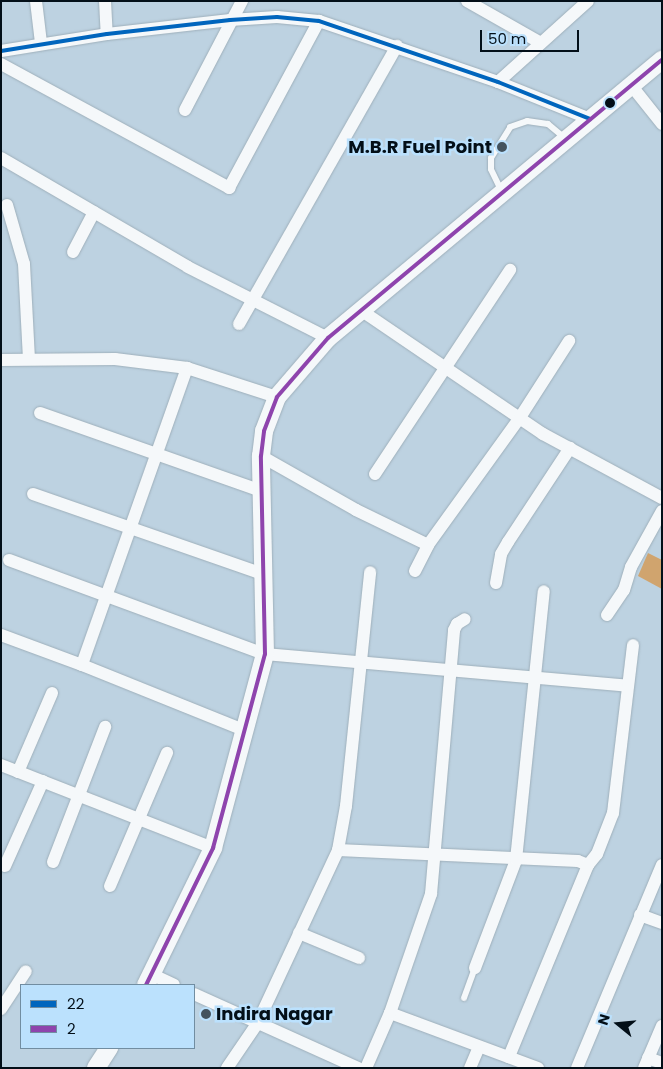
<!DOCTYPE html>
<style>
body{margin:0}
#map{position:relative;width:663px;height:1069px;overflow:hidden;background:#bdd2e1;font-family:Poppins,sans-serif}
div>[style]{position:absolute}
.forest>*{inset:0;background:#d0a46e}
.roads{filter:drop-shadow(0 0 1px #9eafba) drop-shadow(0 0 1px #9eafba)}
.service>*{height:6px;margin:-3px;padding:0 3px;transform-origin:3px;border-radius:3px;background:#f5f8fa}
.minor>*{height:12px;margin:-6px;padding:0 6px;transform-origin:6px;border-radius:6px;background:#f5f8fa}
.secondary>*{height:18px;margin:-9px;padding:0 9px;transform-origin:9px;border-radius:9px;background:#f5f8fa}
.bus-1>*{height:4px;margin:-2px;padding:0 2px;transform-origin:2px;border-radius:2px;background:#0065bd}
.bus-2>*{height:4px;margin:-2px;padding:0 2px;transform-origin:2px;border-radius:2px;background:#8e44ad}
.dots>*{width:14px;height:14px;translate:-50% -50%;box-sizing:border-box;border:2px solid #bbe1fd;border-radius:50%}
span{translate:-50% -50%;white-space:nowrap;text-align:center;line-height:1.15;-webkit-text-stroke:5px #bbe1fd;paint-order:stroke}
.poi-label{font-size:18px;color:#030f18;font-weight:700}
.right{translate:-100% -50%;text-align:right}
.left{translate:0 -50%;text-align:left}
.frame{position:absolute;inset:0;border:2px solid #030f18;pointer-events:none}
.legend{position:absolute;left:20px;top:984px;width:175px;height:65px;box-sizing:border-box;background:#bbe1fd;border:1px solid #718da1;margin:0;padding:6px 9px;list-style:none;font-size:15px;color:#030f18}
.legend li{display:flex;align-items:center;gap:10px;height:25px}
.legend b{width:25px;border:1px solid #718da1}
.north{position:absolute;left:593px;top:999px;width:50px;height:50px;-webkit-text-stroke:4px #bbe1fd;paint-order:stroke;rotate:287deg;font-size:14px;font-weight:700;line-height:20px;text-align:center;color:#030f18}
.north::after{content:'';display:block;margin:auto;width:18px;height:22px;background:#030f18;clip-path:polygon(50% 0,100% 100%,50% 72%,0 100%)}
.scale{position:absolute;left:480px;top:30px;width:99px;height:22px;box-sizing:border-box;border:2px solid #030f18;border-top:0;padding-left:6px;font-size:15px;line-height:18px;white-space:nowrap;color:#030f18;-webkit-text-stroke:4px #bbe1fd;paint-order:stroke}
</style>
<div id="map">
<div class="forest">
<div style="clip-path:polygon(648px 553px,662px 560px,662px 589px,638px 576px)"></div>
</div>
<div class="roads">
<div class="service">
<div style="left:502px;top:192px;width:25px;rotate:-116deg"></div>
<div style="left:491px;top:169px;width:11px;rotate:-90deg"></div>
<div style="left:491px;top:158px;width:36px;rotate:-58deg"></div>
<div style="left:510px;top:127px;width:18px;rotate:-19deg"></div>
<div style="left:527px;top:121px;width:21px;rotate:8deg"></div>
<div style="left:548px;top:124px;width:23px;rotate:40deg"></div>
<div style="left:464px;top:998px;width:32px;rotate:-70deg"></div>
</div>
<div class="minor">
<div style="left:36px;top:1px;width:42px;rotate:83.2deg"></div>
<div style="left:105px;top:1px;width:33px;rotate:87deg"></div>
<div style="left:467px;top:1px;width:85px;rotate:29.6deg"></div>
<div style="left:1px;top:51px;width:107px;rotate:-9.1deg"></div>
<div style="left:107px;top:34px;width:124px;rotate:-6.5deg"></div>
<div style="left:230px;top:20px;width:47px;rotate:-3.7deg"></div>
<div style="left:277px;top:17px;width:42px;rotate:5.4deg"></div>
<div style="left:319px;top:21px;width:189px;rotate:18.8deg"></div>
<div style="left:498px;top:82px;width:99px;rotate:21.9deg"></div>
<div style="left:1px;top:64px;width:260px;rotate:28.5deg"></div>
<div style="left:229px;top:188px;width:190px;rotate:-61.7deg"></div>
<div style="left:498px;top:82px;width:121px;rotate:-42deg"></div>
<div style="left:631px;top:85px;width:50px;rotate:51.5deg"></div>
<div style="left:185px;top:110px;width:123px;rotate:-62.4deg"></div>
<div style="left:1px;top:158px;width:216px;rotate:30.2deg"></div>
<div style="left:188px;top:267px;width:157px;rotate:26.9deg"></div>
<div style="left:7px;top:205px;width:61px;rotate:73.9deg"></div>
<div style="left:24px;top:264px;width:95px;rotate:87deg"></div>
<div style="left:73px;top:252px;width:45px;rotate:-62.3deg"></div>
<div style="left:362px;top:311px;width:219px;rotate:34.2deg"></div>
<div style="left:543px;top:434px;width:135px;rotate:28.3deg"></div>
<div style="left:239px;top:324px;width:320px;rotate:-60.4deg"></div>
<div style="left:1px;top:360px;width:114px;rotate:-0.5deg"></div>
<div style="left:115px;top:359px;width:73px;rotate:7.1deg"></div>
<div style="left:187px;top:368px;width:95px;rotate:17.9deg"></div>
<div style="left:187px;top:368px;width:315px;rotate:109.5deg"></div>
<div style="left:82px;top:665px;width:177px;rotate:21.9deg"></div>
<div style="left:40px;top:413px;width:234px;rotate:19.4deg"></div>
<div style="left:261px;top:456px;width:109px;rotate:29.6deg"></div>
<div style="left:356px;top:510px;width:80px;rotate:25.9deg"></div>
<div style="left:375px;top:474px;width:245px;rotate:-56.5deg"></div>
<div style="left:33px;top:494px;width:244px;rotate:19.2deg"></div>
<div style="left:9px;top:560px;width:273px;rotate:20.2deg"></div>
<div style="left:265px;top:654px;width:364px;rotate:5deg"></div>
<div style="left:415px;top:571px;width:29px;rotate:-63deg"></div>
<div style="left:428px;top:545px;width:155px;rotate:-54.2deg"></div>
<div style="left:519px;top:419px;width:93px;rotate:-57.3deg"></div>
<div style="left:496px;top:583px;width:29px;rotate:-80deg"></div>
<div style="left:501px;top:554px;width:14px;rotate:-60deg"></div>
<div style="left:508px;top:542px;width:113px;rotate:-56.6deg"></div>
<div style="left:607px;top:615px;width:30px;rotate:-56deg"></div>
<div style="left:624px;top:590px;width:24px;rotate:-73deg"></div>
<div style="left:631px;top:567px;width:64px;rotate:-61deg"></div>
<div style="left:1px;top:635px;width:86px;rotate:20.3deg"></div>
<div style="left:1px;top:765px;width:228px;rotate:21.4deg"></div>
<div style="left:18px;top:772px;width:86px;rotate:-66.7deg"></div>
<div style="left:338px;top:850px;width:240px;rotate:2.6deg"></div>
<div style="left:578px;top:861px;width:11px;rotate:22deg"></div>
<div style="left:588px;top:865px;width:208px;rotate:112.4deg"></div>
<div style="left:53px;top:862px;width:145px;rotate:-68.9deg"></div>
<div style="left:588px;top:865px;width:14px;rotate:-51deg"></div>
<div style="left:597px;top:854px;width:44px;rotate:-68.7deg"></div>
<div style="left:613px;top:813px;width:169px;rotate:-83.2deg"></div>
<div style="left:5px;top:866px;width:93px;rotate:-65.9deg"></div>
<div style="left:110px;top:886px;width:145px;rotate:-66.8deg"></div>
<div style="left:640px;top:915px;width:23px;rotate:20deg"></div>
<div style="left:299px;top:933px;width:65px;rotate:22.6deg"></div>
<div style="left:475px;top:968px;width:116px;rotate:-69.2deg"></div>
<div style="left:516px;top:860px;width:270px;rotate:-84.1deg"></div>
<div style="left:153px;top:975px;width:23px;rotate:25deg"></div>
<div style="left:194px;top:994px;width:180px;rotate:24.3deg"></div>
<div style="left:1px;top:1009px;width:45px;rotate:-56.7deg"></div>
<div style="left:390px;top:1013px;width:158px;rotate:20.4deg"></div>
<div style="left:648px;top:1058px;width:15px;rotate:20deg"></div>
<div style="left:227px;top:1068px;width:53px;rotate:-55.7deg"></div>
<div style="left:257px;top:1024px;width:192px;rotate:-65deg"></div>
<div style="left:338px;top:850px;width:45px;rotate:-79.7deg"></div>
<div style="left:346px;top:806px;width:235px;rotate:-84.1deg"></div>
<div style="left:366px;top:1068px;width:60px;rotate:-66.4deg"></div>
<div style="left:390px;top:1013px;width:126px;rotate:-71deg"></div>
<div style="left:431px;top:894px;width:265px;rotate:-85deg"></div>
<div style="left:454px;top:630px;width:7px;rotate:-63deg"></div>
<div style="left:457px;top:624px;width:9px;rotate:-32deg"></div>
<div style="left:470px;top:1068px;width:23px;rotate:-67deg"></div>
<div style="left:577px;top:1068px;width:220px;rotate:-67.3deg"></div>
<div style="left:644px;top:1068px;width:46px;rotate:-66.8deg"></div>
</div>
<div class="secondary">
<div style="left:146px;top:985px;width:153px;rotate:-63.9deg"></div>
<div style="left:213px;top:848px;width:201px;rotate:-75deg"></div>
<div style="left:265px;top:654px;width:198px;rotate:-91.2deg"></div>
<div style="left:261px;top:456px;width:25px;rotate:-83deg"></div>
<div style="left:264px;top:431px;width:36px;rotate:-69deg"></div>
<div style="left:277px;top:397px;width:78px;rotate:-49.2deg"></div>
<div style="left:328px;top:338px;width:435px;rotate:-39.8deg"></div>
<div style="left:96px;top:1068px;width:24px;rotate:-57deg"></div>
</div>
</div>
<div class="bus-1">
<div style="left:1px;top:51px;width:107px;rotate:-9.1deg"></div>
<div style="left:107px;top:34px;width:124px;rotate:-6.5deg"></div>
<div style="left:230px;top:20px;width:47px;rotate:-3.7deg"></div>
<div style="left:277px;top:17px;width:42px;rotate:5.4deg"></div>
<div style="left:319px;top:21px;width:189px;rotate:18.8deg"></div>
<div style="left:498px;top:82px;width:99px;rotate:21.9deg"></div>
</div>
<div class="bus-2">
<div style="left:146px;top:985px;width:153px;rotate:-63.9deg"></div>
<div style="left:213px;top:848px;width:201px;rotate:-75deg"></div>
<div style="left:265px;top:654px;width:198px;rotate:-91.2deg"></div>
<div style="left:261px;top:456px;width:25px;rotate:-83deg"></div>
<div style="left:264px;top:431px;width:36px;rotate:-69deg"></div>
<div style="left:277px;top:397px;width:78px;rotate:-49.2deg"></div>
<div style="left:328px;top:338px;width:435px;rotate:-39.8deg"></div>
</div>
<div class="dots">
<div style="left:610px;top:103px;background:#030f18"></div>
<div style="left:502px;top:147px;background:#44535e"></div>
<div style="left:206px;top:1014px;background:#44535e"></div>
</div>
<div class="poi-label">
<span class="right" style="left:492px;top:147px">M.B.R Fuel Point</span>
<span class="left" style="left:216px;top:1014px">Indira Nagar</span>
</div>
<div class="frame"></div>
<ul class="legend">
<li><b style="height:6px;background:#0065bd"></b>22</li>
<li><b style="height:6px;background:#8e44ad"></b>2</li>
</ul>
<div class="north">N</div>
<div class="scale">50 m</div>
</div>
